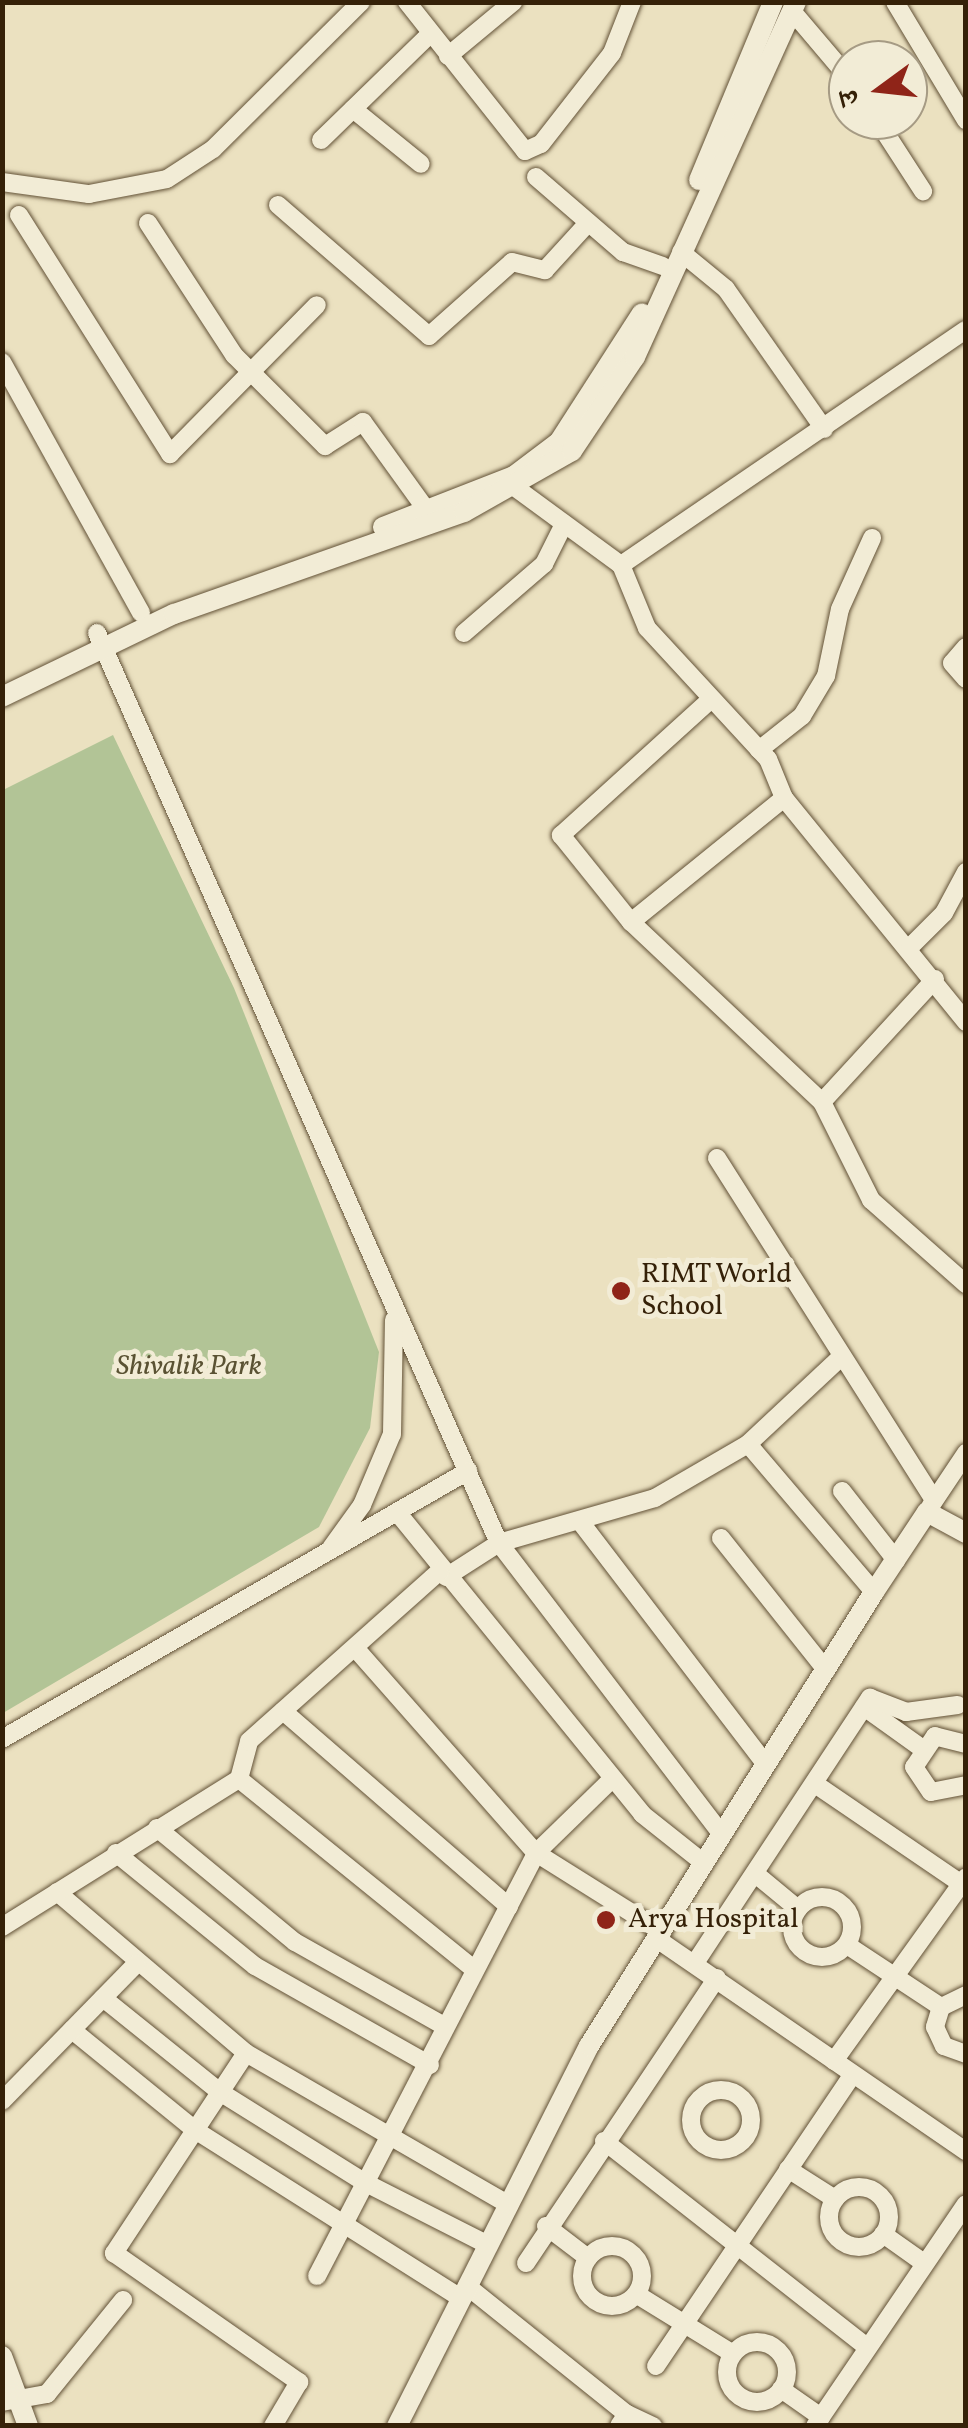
<!DOCTYPE html>
<meta charset="utf-8">
<style>
body{margin:0}
#map{position:relative;width:968px;height:2428px;overflow:hidden;background:#ebe1c0;font-family:Vollkorn,"Noto Serif Devanagari",serif}
div>[style]{position:absolute}
.green>*{inset:0;background:#b2c496}
.roads{filter:drop-shadow(0 0 2px #625136) drop-shadow(0 0 2px #625136)}
.minor>*{height:18px;margin:-9px;padding:0 9px;transform-origin:9px;border-radius:9px;background:#f2ecd6}
.minor>.ring{margin:-9px;padding:0;box-sizing:content-box;background:none;border:18px solid #f2ecd6;border-radius:50%}
.tertiary>*{height:20px;margin:-10px;padding:0 10px;transform-origin:10px;border-radius:10px;background:#f2ecd6}
.dots>*{width:28px;height:28px;translate:-50% -50%;box-sizing:border-box;border:5px solid #f2ecd6;border-radius:50%}
span{translate:-50% -50%;white-space:nowrap;text-align:center;line-height:1.15;-webkit-text-stroke:10px #f2ecd6;paint-order:stroke}
.poi-label{font-size:28px;color:#352108}
.left{translate:0 -50%;text-align:left}
.park-label{font-size:28px;color:#5a5233;font-style:italic}
.frame{position:absolute;inset:0;border:5px solid #352108;pointer-events:none}
.north{position:absolute;left:828px;top:40px;width:100px;height:100px;box-sizing:border-box;background:#f2ecd6;border:2px solid #a69b84;border-radius:50%;rotate:255deg;font-size:28px;font-weight:700;line-height:40px;text-align:center;color:#352108}
.north::after{content:'';display:block;margin:auto;width:35px;height:45px;background:#8f2418;clip-path:polygon(50% 0,100% 100%,50% 72%,0 100%)}
</style>
<div id="map">
<div class="green">
<div style="clip-path:polygon(113px 735px,234px 988px,379px 1352px,370px 1428px,319px 1527px,3px 1713px,3px 790px)"></div>
</div>
<div class="roads">
<div class="minor">
<div style="left:407px;top:2px;width:190px;rotate:51.6deg"></div>
<div style="left:525px;top:151px;width:17px;rotate:-24deg"></div>
<div style="left:541px;top:144px;width:115px;rotate:-52deg"></div>
<div style="left:612px;top:53px;width:55px;rotate:-68.6deg"></div>
<div style="left:895px;top:2px;width:138px;rotate:59deg"></div>
<div style="left:792px;top:11px;width:87px;rotate:49.7deg"></div>
<div style="left:448px;top:56px;width:85px;rotate:-39.7deg"></div>
<div style="left:353px;top:109px;width:87px;rotate:39deg"></div>
<div style="left:877px;top:120px;width:85px;rotate:57.1deg"></div>
<div style="left:321px;top:140px;width:153px;rotate:-44.2deg"></div>
<div style="left:536px;top:177px;width:115px;rotate:40.8deg"></div>
<div style="left:623px;top:252px;width:42px;rotate:19.3deg"></div>
<div style="left:2px;top:182px;width:88px;rotate:7.9deg"></div>
<div style="left:89px;top:194px;width:79px;rotate:-10.9deg"></div>
<div style="left:167px;top:179px;width:55px;rotate:-33.1deg"></div>
<div style="left:213px;top:149px;width:209px;rotate:-44.8deg"></div>
<div style="left:278px;top:205px;width:200px;rotate:40.9deg"></div>
<div style="left:429px;top:336px;width:111px;rotate:-41.7deg"></div>
<div style="left:512px;top:262px;width:34px;rotate:14deg"></div>
<div style="left:545px;top:270px;width:62px;rotate:-47.6deg"></div>
<div style="left:19px;top:215px;width:283px;rotate:57.7deg"></div>
<div style="left:170px;top:454px;width:209px;rotate:-45.4deg"></div>
<div style="left:148px;top:223px;width:158px;rotate:56.9deg"></div>
<div style="left:234px;top:355px;width:129px;rotate:45deg"></div>
<div style="left:325px;top:446px;width:45px;rotate:-32.3deg"></div>
<div style="left:363px;top:422px;width:123px;rotate:54.2deg"></div>
<div style="left:681px;top:252px;width:58px;rotate:39.4deg"></div>
<div style="left:726px;top:289px;width:171px;rotate:55deg"></div>
<div style="left:2px;top:362px;width:287px;rotate:61deg"></div>
<div style="left:516px;top:488px;width:130px;rotate:36.3deg"></div>
<div style="left:621px;top:565px;width:417px;rotate:-34.3deg"></div>
<div style="left:621px;top:565px;width:68px;rotate:67.6deg"></div>
<div style="left:647px;top:628px;width:178px;rotate:47.3deg"></div>
<div style="left:768px;top:759px;width:42px;rotate:67.7deg"></div>
<div style="left:784px;top:798px;width:289px;rotate:50.9deg"></div>
<div style="left:97px;top:633px;width:995px;rotate:66.17deg"></div>
<div style="left:499px;top:1543px;width:162px;rotate:-16.1deg"></div>
<div style="left:655px;top:1498px;width:108px;rotate:-30.1deg"></div>
<div style="left:748px;top:1444px;width:127px;rotate:-43.1deg"></div>
<div style="left:464px;top:633px;width:106px;rotate:-40.8deg"></div>
<div style="left:544px;top:564px;width:45px;rotate:-63.4deg"></div>
<div style="left:966px;top:647px;width:21px;rotate:131deg"></div>
<div style="left:952px;top:663px;width:21px;rotate:49deg"></div>
<div style="left:709px;top:701px;width:200px;rotate:137.8deg"></div>
<div style="left:561px;top:835px;width:112px;rotate:51.2deg"></div>
<div style="left:631px;top:922px;width:262px;rotate:43.3deg"></div>
<div style="left:822px;top:1102px;width:110px;rotate:63.4deg"></div>
<div style="left:871px;top:1200px;width:127px;rotate:41.5deg"></div>
<div style="left:759px;top:750px;width:55px;rotate:-38.3deg"></div>
<div style="left:802px;top:716px;width:47px;rotate:-59deg"></div>
<div style="left:826px;top:676px;width:68px;rotate:-78.2deg"></div>
<div style="left:840px;top:609px;width:78px;rotate:-65.7deg"></div>
<div style="left:631px;top:922px;width:197px;rotate:-39deg"></div>
<div style="left:910px;top:947px;width:48px;rotate:-45deg"></div>
<div style="left:944px;top:913px;width:47px;rotate:-61.8deg"></div>
<div style="left:822px;top:1102px;width:167px;rotate:-47.4deg"></div>
<div style="left:717px;top:1158px;width:405px;rotate:57.6deg"></div>
<div style="left:748px;top:1444px;width:194px;rotate:49.6deg"></div>
<div style="left:842px;top:1491px;width:88px;rotate:52deg"></div>
<div style="left:930px;top:1507px;width:65px;rotate:-56.3deg"></div>
<div style="left:397px;top:1512px;width:389px;rotate:50.9deg"></div>
<div style="left:642px;top:1814px;width:80px;rotate:38.4deg"></div>
<div style="left:582px;top:1524px;width:303px;rotate:52.6deg"></div>
<div style="left:721px;top:1538px;width:169px;rotate:51.5deg"></div>
<div style="left:331px;top:1548px;width:53px;rotate:-54.2deg"></div>
<div style="left:362px;top:1505px;width:77px;rotate:-67.1deg"></div>
<div style="left:392px;top:1434px;width:114px;rotate:-89deg"></div>
<div style="left:446px;top:1577px;width:63px;rotate:-32.7deg"></div>
<div style="left:499px;top:1543px;width:367px;rotate:52.6deg"></div>
<div style="left:356px;top:1649px;width:272px;rotate:48.6deg"></div>
<div style="left:536px;top:1853px;width:149px;rotate:32.1deg"></div>
<div style="left:864px;top:1707px;width:69px;rotate:35.5deg"></div>
<div style="left:283px;top:1711px;width:299px;rotate:40.9deg"></div>
<div style="left:2px;top:1739px;width:538px;rotate:-29.9deg"></div>
<div style="left:966px;top:1744px;width:32px;rotate:-166deg"></div>
<div style="left:935px;top:1736px;width:37px;rotate:124deg"></div>
<div style="left:914px;top:1767px;width:30px;rotate:56deg"></div>
<div style="left:931px;top:1792px;width:36px;rotate:-11deg"></div>
<div style="left:239px;top:1779px;width:302px;rotate:39deg"></div>
<div style="left:818px;top:1786px;width:179px;rotate:34.3deg"></div>
<div style="left:157px;top:1828px;width:179px;rotate:39.6deg"></div>
<div style="left:295px;top:1942px;width:171px;rotate:29.4deg"></div>
<div style="left:116px;top:1853px;width:179px;rotate:39.1deg"></div>
<div style="left:255px;top:1966px;width:201px;rotate:29.5deg"></div>
<div style="left:758px;top:1876px;width:52px;rotate:39.5deg"></div>
<div style="left:57px;top:1892px;width:248px;rotate:40.4deg"></div>
<div style="left:246px;top:2053px;width:304px;rotate:30deg"></div>
<div class="ring" style="left:792px;top:1897px;width:42px;height:42px"></div>
<div style="left:2px;top:1927px;width:279px;rotate:-32deg"></div>
<div style="left:239px;top:1779px;width:39px;rotate:-75deg"></div>
<div style="left:249px;top:1741px;width:256px;rotate:-41.7deg"></div>
<div style="left:657px;top:1939px;width:375px;rotate:34.5deg"></div>
<div style="left:847px;top:1945px;width:113px;rotate:33.4deg"></div>
<div style="left:695px;top:1963px;width:318px;rotate:-56.6deg"></div>
<div style="left:870px;top:1698px;width:39px;rotate:21deg"></div>
<div style="left:906px;top:1712px;width:52px;rotate:-7.7deg"></div>
<div style="left:966px;top:1995px;width:28px;rotate:154deg"></div>
<div style="left:941px;top:2007px;width:21px;rotate:107deg"></div>
<div style="left:935px;top:2027px;width:21px;rotate:65deg"></div>
<div style="left:944px;top:2046px;width:23px;rotate:20deg"></div>
<div style="left:103px;top:1998px;width:150px;rotate:38.8deg"></div>
<div style="left:220px;top:2092px;width:170px;rotate:32deg"></div>
<div style="left:364px;top:2182px;width:139px;rotate:26.9deg"></div>
<div style="left:72px;top:2030px;width:159px;rotate:39.1deg"></div>
<div style="left:195px;top:2130px;width:315px;rotate:32.3deg"></div>
<div style="left:246px;top:2053px;width:240px;rotate:123.4deg"></div>
<div style="left:114px;top:2253px;width:226px;rotate:34.9deg"></div>
<div style="left:299px;top:2382px;width:51px;rotate:120.6deg"></div>
<div style="left:834px;top:2061px;width:226px;rotate:-54.3deg"></div>
<div class="ring" style="left:691px;top:2090px;width:42px;height:42px"></div>
<div style="left:2px;top:2101px;width:192px;rotate:-45.6deg"></div>
<div style="left:604px;top:2141px;width:335px;rotate:38.1deg"></div>
<div style="left:788px;top:2169px;width:56px;rotate:32.6deg"></div>
<div class="ring" style="left:829px;top:2187px;width:42px;height:42px"></div>
<div style="left:546px;top:2226px;width:53px;rotate:37.3deg"></div>
<div style="left:883px;top:2234px;width:50px;rotate:35.3deg"></div>
<div class="ring" style="left:582px;top:2246px;width:42px;height:42px"></div>
<div style="left:526px;top:2263px;width:343px;rotate:-56.2deg"></div>
<div style="left:317px;top:2276px;width:476px;rotate:-62.6deg"></div>
<div style="left:536px;top:1853px;width:107px;rotate:-44.2deg"></div>
<div style="left:467px;top:2286px;width:205px;rotate:38.7deg"></div>
<div style="left:627px;top:2414px;width:14px;rotate:124deg"></div>
<div style="left:636px;top:2294px;width:114px;rotate:31.7deg"></div>
<div class="ring" style="left:727px;top:2342px;width:42px;height:42px"></div>
<div style="left:656px;top:2366px;width:352px;rotate:-56deg"></div>
<div style="left:781px;top:2389px;width:49px;rotate:35deg"></div>
<div style="left:2px;top:2402px;width:46px;rotate:-10.1deg"></div>
<div style="left:47px;top:2394px;width:121px;rotate:-51deg"></div>
<div style="left:627px;top:2414px;width:29px;rotate:25deg"></div>
<div style="left:815px;top:2426px;width:268px;rotate:-55.8deg"></div>
</div>
<div class="tertiary">
<div style="left:699px;top:180px;width:193px;rotate:-67.4deg"></div>
<div style="left:383px;top:527px;width:141px;rotate:-21.3deg"></div>
<div style="left:514px;top:476px;width:56px;rotate:-37.1deg"></div>
<div style="left:559px;top:442px;width:153px;rotate:-57.2deg"></div>
<div style="left:2px;top:697px;width:191px;rotate:-25.8deg"></div>
<div style="left:174px;top:614px;width:307px;rotate:-19.4deg"></div>
<div style="left:464px;top:512px;width:124px;rotate:-29.5deg"></div>
<div style="left:572px;top:451px;width:113px;rotate:-56.2deg"></div>
<div style="left:635px;top:357px;width:390px;rotate:-65.6deg"></div>
<div style="left:2px;top:2356px;width:75px;rotate:69.6deg"></div>
<div style="left:397px;top:2426px;width:426px;rotate:-63.2deg"></div>
<div style="left:589px;top:2046px;width:536px;rotate:-57.88deg"></div>
<div style="left:874px;top:1592px;width:96px;rotate:-56.5deg"></div>
<div style="left:927px;top:1512px;width:44px;rotate:28.3deg"></div>
</div>
</div>
<div class="dots">
<div style="left:621px;top:1291px;background:#8f2418"></div>
<div style="left:606px;top:1920px;background:#8f2418"></div>
</div>
<div class="poi-label">
<span class="left" style="left:641px;top:1291px">RIMT World<br>School</span>
<span class="left" style="left:628px;top:1920px">Arya Hospital</span>
</div>
<div class="park-label">
<span style="left:189px;top:1367px">Shivalik Park</span>
</div>
<div class="frame"></div>
<div class="north">उ</div>
</div>
